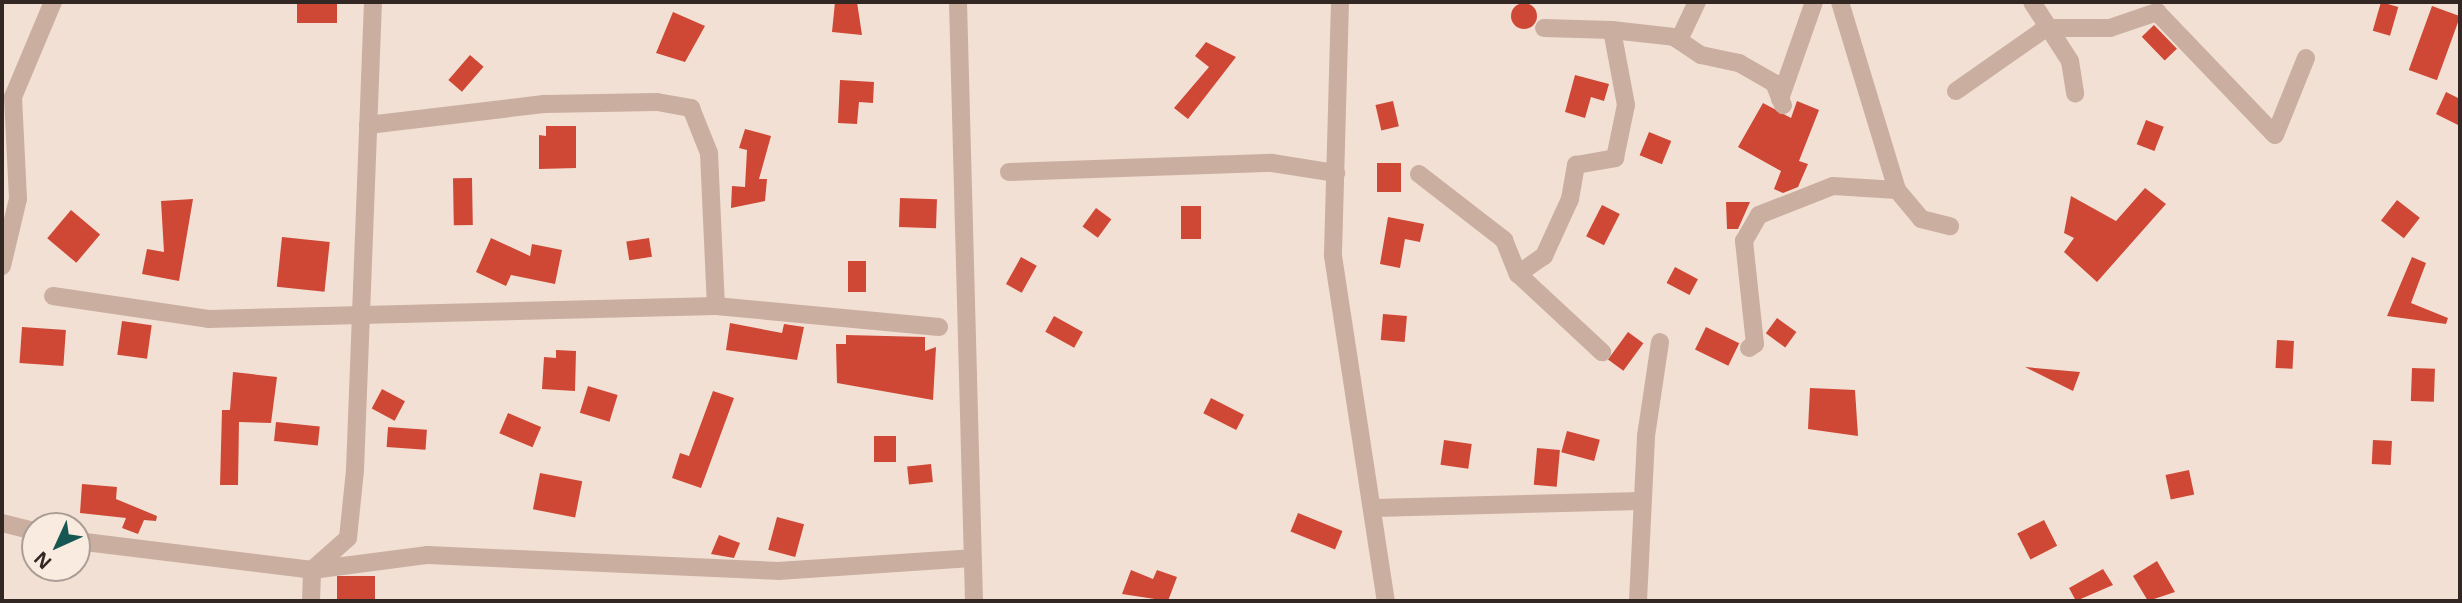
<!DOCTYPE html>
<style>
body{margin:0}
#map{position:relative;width:2462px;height:603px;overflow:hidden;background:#f2e0d4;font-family:"Noto Sans",sans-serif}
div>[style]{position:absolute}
.building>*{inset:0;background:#cf4835;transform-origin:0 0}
.round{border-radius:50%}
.minor>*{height:18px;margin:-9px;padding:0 9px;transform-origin:9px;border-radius:9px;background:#caaea0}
span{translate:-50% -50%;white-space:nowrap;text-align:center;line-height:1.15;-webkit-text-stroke:7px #faebe0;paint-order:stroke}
.frame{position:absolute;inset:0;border:4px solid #332724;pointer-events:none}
.north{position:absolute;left:21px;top:512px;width:70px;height:70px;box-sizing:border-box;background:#faebe0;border:2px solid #aa9d95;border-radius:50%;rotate:225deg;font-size:19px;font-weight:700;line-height:28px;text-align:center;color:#332724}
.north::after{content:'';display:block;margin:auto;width:24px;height:32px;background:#175753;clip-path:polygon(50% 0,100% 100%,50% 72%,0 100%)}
</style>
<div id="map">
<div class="building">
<div style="left:297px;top:2px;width:40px;height:21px"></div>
<div style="clip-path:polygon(835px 2px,857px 2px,862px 35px,832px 32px)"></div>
<div style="left:2381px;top:2px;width:18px;height:30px;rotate:16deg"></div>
<div class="round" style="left:1511px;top:3px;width:26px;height:26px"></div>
<div style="left:2432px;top:6px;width:30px;height:68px;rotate:20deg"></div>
<div style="clip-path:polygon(673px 12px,705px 26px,685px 62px,656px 53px)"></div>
<div style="left:2154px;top:25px;width:33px;height:17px;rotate:46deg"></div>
<div style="clip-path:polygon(1206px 42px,1236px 57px,1188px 119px,1174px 108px,1209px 67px,1195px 56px)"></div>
<div style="left:470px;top:55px;width:18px;height:33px;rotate:41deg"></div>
<div style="clip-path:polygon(1575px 75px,1609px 84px,1604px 101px,1591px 97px,1585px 118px,1565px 112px)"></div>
<div style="clip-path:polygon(840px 80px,874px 82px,873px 103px,859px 102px,857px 124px,838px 123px)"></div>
<div style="clip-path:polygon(2446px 92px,2460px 99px,2460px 126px,2436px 114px)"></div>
<div style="left:1393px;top:101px;width:26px;height:18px;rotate:77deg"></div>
<div style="clip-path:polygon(1797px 101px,1819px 110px,1799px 161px,1808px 164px,1798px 187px,1783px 193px,1774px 189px,1781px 171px,1738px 147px,1763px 103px,1791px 118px)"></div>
<div style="left:2146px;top:120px;width:19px;height:26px;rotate:21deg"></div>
<div style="clip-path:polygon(546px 126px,576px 126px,576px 168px,539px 169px,539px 135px,546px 136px)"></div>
<div style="clip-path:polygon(745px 129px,771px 136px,759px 179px,767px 179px,765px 201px,731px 208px,732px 186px,745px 187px,747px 150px,739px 148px)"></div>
<div style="left:1649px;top:132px;width:24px;height:25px;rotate:22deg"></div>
<div style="left:1377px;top:163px;width:24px;height:29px"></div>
<div style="left:472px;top:178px;width:47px;height:19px;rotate:89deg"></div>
<div style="clip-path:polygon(2145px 188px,2166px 204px,2097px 282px,2064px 252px,2074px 238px,2064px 233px,2071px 196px,2116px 221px)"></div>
<div style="left:900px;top:198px;width:37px;height:29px;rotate:2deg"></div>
<div style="clip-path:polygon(193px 199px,179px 281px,142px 274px,147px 249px,164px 252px,161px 201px)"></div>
<div style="left:2397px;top:200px;width:29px;height:26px;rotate:38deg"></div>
<div style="clip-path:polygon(1726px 202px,1750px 202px,1738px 229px,1727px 229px)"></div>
<div style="left:1602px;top:205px;width:20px;height:35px;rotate:27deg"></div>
<div style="left:1181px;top:206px;width:20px;height:33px"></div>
<div style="left:1096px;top:208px;width:19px;height:23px;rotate:36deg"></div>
<div style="left:71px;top:210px;width:38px;height:37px;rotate:40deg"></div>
<div style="clip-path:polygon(1388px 217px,1424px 224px,1420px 242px,1405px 239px,1400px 268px,1380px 264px)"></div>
<div style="left:282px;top:237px;width:48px;height:50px;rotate:6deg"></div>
<div style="clip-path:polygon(491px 238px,530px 256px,532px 244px,562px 250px,555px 284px,511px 275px,506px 286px,476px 272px)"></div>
<div style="left:649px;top:238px;width:19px;height:23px;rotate:81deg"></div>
<div style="left:1021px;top:257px;width:18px;height:31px;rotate:29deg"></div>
<div style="clip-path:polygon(2412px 257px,2426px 263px,2411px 303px,2448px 318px,2446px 324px,2387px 316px)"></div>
<div style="left:848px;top:261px;width:18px;height:31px"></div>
<div style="left:1675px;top:267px;width:26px;height:18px;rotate:28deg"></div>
<div style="left:1383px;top:314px;width:24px;height:26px;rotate:5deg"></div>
<div style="left:1054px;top:316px;width:33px;height:18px;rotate:29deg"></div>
<div style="left:1777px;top:318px;width:24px;height:19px;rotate:36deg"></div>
<div style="left:122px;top:321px;width:30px;height:34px;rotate:8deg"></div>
<div style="clip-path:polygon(730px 323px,782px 333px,784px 324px,804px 327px,797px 360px,726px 350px)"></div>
<div style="left:22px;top:327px;width:44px;height:36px;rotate:4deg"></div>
<div style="left:1706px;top:327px;width:37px;height:25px;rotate:26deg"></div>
<div style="left:1628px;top:332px;width:19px;height:34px;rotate:36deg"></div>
<div style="clip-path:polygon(846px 335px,925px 337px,925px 351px,936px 347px,933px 400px,837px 383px,836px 344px,846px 344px)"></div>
<div style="left:2277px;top:340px;width:17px;height:28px;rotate:3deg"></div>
<div style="clip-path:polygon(556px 350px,576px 351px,575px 391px,542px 389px,544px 357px,556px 358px)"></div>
<div style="clip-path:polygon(2025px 367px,2080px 372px,2073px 391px)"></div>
<div style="left:2412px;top:368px;width:23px;height:33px;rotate:2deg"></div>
<div style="clip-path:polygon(233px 372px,277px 377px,271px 423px,239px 422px,238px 485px,220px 485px,222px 410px,230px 410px)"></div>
<div style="left:588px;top:386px;width:31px;height:28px;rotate:17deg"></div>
<div style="clip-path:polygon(1810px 388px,1855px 390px,1858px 436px,1808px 429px)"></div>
<div style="left:382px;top:389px;width:26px;height:22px;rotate:28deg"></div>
<div style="clip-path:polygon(713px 391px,734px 398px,701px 488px,672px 478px,680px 453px,689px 456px)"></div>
<div style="left:1211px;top:398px;width:37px;height:17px;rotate:27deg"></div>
<div style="left:508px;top:413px;width:36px;height:22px;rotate:23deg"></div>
<div style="left:276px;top:422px;width:44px;height:19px;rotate:6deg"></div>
<div style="left:388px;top:427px;width:39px;height:20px;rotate:4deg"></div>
<div style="left:1567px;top:431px;width:34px;height:22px;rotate:15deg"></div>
<div style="left:896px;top:436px;width:26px;height:22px;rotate:90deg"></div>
<div style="left:1444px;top:440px;width:28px;height:25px;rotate:8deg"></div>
<div style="left:2373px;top:440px;width:19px;height:24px;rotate:3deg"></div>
<div style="left:1537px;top:448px;width:23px;height:37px;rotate:5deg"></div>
<div style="left:931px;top:464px;width:18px;height:24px;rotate:84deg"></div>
<div style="left:2189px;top:470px;width:25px;height:24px;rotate:78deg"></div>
<div style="left:540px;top:473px;width:43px;height:37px;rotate:11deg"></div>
<div style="clip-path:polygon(82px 484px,117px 487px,116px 499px,157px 516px,156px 521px,144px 520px,138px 534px,122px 528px,126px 518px,80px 513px)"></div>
<div style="left:1298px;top:513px;width:48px;height:20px;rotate:22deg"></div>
<div style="left:777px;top:517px;width:28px;height:34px;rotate:15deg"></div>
<div style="left:2044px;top:520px;width:29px;height:30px;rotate:63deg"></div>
<div style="clip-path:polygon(719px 535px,740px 543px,734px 558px,711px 554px)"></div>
<div style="clip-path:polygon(2157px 561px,2175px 592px,2148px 601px,2133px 576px)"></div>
<div style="clip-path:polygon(2103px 569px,2113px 585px,2076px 601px,2069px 588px)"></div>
<div style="clip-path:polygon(1131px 570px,1153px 579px,1157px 570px,1177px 577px,1168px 601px,1122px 594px)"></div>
<div style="left:375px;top:576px;width:25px;height:38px;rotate:90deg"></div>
</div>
<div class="minor">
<div style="left:958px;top:2px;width:599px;rotate:88.47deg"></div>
<div style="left:1340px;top:2px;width:254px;rotate:91.6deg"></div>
<div style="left:1333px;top:256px;width:349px;rotate:81.3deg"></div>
<div style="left:1840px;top:2px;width:196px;rotate:73.1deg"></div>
<div style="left:1897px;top:190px;width:38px;rotate:50deg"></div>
<div style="left:1921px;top:219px;width:30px;rotate:14deg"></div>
<div style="left:2032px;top:2px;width:70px;rotate:57.2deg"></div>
<div style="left:2070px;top:61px;width:33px;rotate:81deg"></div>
<div style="left:1612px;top:30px;width:62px;rotate:6.4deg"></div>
<div style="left:1674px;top:37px;width:32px;rotate:34deg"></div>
<div style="left:1701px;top:55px;width:39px;rotate:12deg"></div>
<div style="left:1739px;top:63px;width:40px;rotate:29.7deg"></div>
<div style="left:1774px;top:83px;width:24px;rotate:68deg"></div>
<div style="left:1679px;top:40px;width:42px;rotate:-64.7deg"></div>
<div style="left:1956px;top:91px;width:110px;rotate:-35deg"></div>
<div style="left:2046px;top:28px;width:64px"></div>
<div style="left:2110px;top:28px;width:50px;rotate:-18.8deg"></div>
<div style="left:2157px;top:12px;width:170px;rotate:46.2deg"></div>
<div style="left:2275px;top:135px;width:83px;rotate:-68.1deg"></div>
<div style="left:1780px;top:99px;width:103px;rotate:-70.7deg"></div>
<div style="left:368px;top:125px;width:177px;rotate:-6.8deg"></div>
<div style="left:544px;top:104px;width:113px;rotate:-1deg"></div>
<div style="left:657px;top:102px;width:35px;rotate:10deg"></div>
<div style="left:691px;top:108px;width:48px;rotate:68.2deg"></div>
<div style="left:709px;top:153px;width:153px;rotate:87.4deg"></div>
<div style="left:1009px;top:172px;width:263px;rotate:-2deg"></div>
<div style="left:1272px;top:163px;width:65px;rotate:8.9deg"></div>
<div style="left:1419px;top:174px;width:108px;rotate:37.8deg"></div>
<div style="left:1504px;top:240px;width:37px;rotate:68deg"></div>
<div style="left:1518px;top:274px;width:115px;rotate:42.9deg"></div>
<div style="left:2px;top:266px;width:69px;rotate:-76.6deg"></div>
<div style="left:18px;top:199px;width:102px;rotate:-92.8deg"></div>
<div style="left:13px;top:97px;width:103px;rotate:-67.2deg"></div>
<div style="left:1518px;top:274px;width:32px;rotate:-35deg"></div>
<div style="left:1544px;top:256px;width:63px;rotate:-65.5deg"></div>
<div style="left:1570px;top:199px;width:35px;rotate:-80deg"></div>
<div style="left:1576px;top:165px;width:40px;rotate:-10deg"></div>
<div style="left:1615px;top:158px;width:54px;rotate:-78.3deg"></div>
<div style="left:1626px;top:105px;width:76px;rotate:-100.6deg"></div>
<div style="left:1612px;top:30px;width:68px;rotate:-178.3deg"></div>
<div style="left:53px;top:296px;width:157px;rotate:8.4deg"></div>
<div style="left:208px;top:319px;width:508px;rotate:-1.47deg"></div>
<div style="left:716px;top:306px;width:224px;rotate:5.4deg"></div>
<div style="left:1749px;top:348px;width:7px;rotate:-34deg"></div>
<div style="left:1755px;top:344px;width:104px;rotate:-96.1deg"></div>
<div style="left:1744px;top:241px;width:30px;rotate:-60deg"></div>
<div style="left:1759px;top:215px;width:79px;rotate:-21.4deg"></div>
<div style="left:1833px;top:186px;width:64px;rotate:3.6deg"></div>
<div style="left:1374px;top:508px;width:267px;rotate:-1.5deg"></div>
<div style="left:2px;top:523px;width:34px;rotate:14deg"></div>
<div style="left:77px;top:541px;width:237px;rotate:7deg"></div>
<div style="left:312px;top:570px;width:117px;rotate:-7.4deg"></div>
<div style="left:428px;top:555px;width:350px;rotate:2.6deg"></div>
<div style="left:778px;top:571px;width:194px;rotate:-3.8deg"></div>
<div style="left:311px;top:601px;width:31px;rotate:-88deg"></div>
<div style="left:312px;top:570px;width:48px;rotate:-41.6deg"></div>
<div style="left:348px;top:538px;width:68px;rotate:-84.1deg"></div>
<div style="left:355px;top:470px;width:468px;rotate:-87.8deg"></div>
<div style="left:1638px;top:601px;width:165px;rotate:-87.2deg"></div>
<div style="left:1646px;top:436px;width:95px;rotate:-81.5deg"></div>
</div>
<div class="frame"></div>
<div class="north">N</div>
</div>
